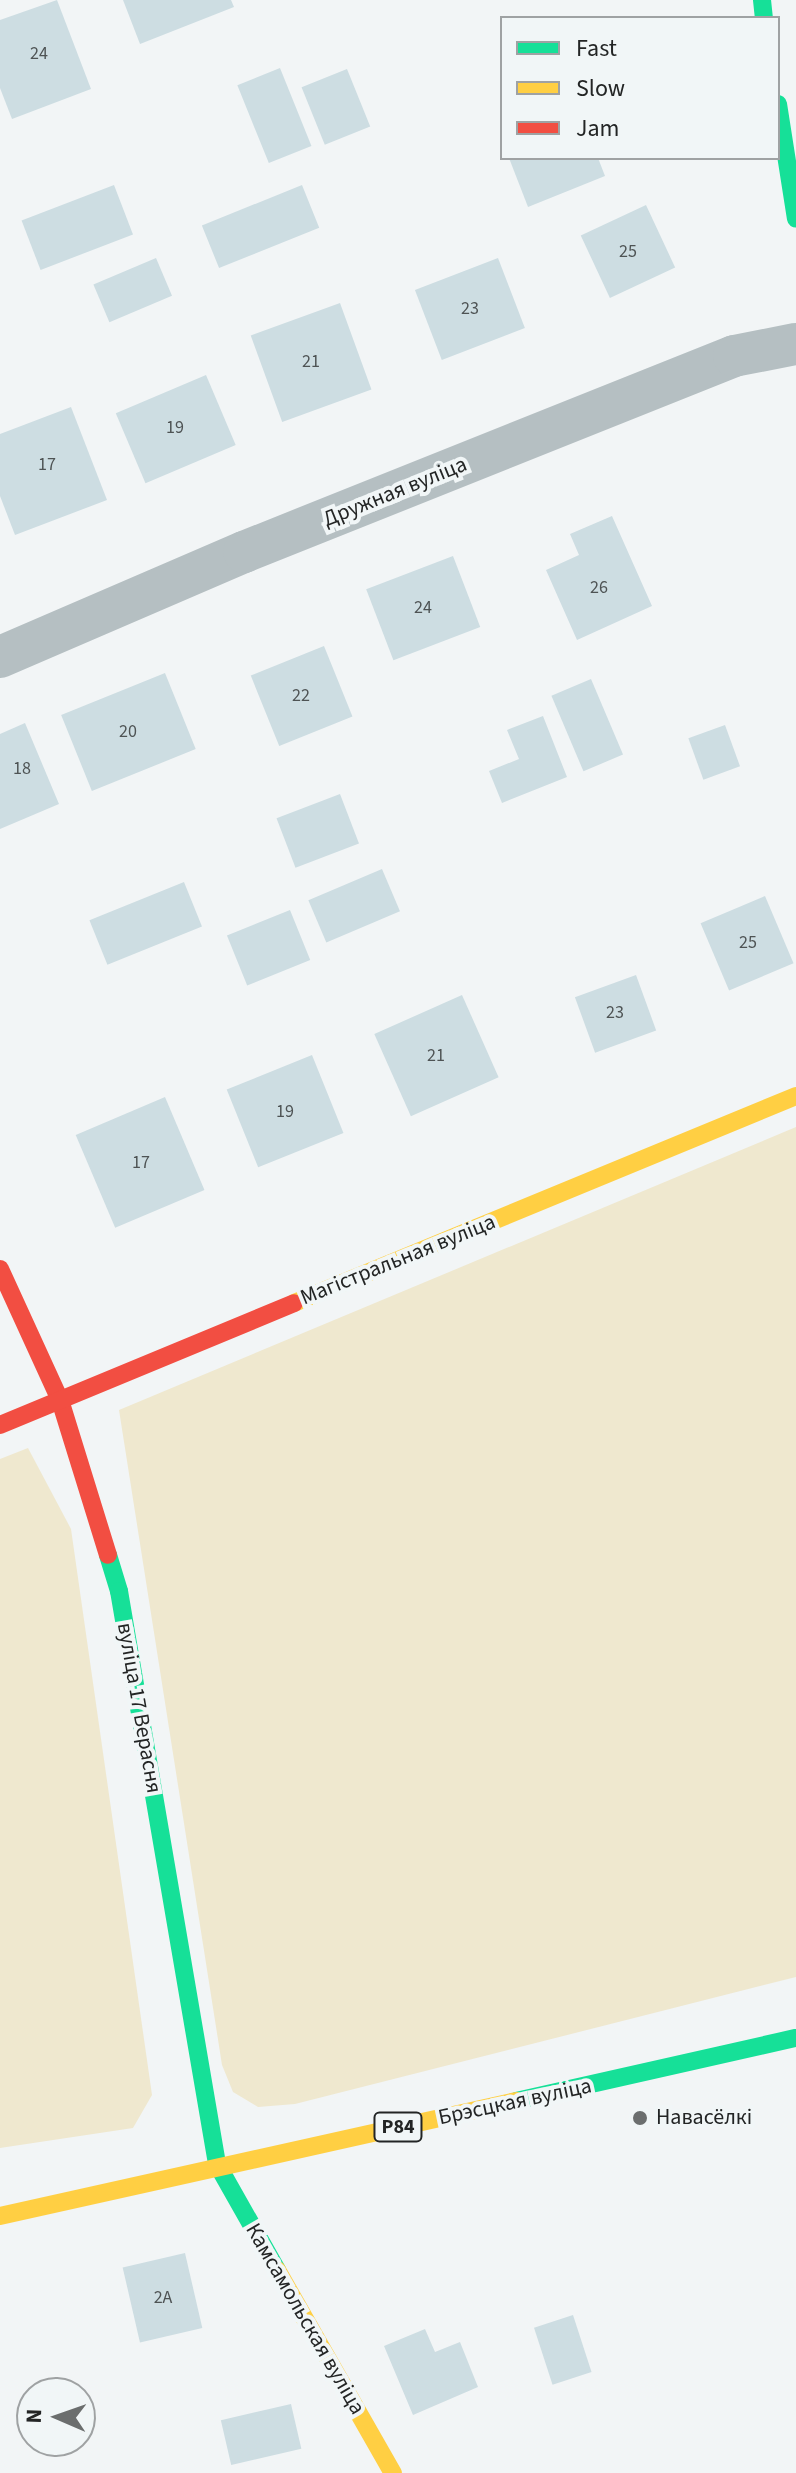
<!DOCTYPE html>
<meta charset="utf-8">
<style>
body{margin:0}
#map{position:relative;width:796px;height:2473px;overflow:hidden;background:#f2f5f6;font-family:"Source Sans 3",sans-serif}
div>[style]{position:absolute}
.green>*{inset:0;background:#efe8cf}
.building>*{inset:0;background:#cddde2;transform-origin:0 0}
.street>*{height:42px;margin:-21px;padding:0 21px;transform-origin:21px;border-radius:21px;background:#b5bfc2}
.fast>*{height:18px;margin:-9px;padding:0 9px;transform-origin:9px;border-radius:9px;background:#16e098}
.slow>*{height:18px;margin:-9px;padding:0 9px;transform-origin:9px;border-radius:9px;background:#ffcf43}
.jam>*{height:18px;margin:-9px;padding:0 9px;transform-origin:9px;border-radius:9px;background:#f24e42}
.dots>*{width:22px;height:22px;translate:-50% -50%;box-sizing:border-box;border:4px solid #f1f6f7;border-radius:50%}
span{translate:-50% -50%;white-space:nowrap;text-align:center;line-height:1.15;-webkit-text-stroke:8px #f1f6f7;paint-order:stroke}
.number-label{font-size:18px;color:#4e5354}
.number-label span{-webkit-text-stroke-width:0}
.shield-label span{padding:2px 6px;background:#f1f6f7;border:2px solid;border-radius:6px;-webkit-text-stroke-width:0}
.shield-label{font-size:20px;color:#232525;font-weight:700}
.street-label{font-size:22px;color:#232525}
.poi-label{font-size:22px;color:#232525}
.left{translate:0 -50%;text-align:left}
.legend{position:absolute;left:500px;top:16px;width:280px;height:144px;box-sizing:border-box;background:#f1f6f7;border:2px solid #9fa2a3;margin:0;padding:10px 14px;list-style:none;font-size:24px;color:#232525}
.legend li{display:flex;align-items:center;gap:16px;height:40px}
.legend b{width:40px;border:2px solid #9fa2a3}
.north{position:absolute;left:16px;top:2377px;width:80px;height:80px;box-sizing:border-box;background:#f1f6f7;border:2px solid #9fa2a3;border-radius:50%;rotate:272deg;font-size:22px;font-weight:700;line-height:32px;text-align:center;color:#232525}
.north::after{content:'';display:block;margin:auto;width:28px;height:36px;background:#6b6e6e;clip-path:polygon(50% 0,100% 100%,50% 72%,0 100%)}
</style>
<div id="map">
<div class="green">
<div style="clip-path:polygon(796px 1127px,796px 1977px,295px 2104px,258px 2107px,233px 2092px,222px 2065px,119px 1410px)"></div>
<div style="clip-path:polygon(28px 1448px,71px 1529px,152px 2095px,133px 2128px,0 2148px,0 1459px)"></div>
</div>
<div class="building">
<div style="clip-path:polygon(57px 0,91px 89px,12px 119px,0 88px,0 20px)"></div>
<div style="clip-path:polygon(123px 0,231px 0,234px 7px,140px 44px)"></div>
<div style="left:280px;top:68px;width:84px;height:46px;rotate:68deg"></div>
<div style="left:347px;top:69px;width:62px;height:49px;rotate:68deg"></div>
<div style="clip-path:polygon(509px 158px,598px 158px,605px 176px,528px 207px)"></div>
<div style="left:114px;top:185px;width:53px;height:99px;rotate:69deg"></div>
<div style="left:302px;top:185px;width:46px;height:108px;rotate:68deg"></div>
<div style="left:646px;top:205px;width:69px;height:72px;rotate:65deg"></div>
<div style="left:156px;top:258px;width:41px;height:68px;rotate:67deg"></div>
<div style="left:498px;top:258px;width:75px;height:89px;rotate:69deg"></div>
<div style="left:340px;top:303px;width:92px;height:95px;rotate:70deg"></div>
<div style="left:206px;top:375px;width:76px;height:98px;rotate:67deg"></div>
<div style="clip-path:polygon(71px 407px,107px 500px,15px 535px,0 496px,0 434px)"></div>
<div style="clip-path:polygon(612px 516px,652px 606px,577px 640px,546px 570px,579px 555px,570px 534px)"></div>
<div style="left:453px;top:556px;width:76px;height:93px;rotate:69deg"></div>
<div style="left:324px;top:646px;width:76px;height:79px;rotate:68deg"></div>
<div style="left:165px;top:673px;width:82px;height:112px;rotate:68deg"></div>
<div style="left:591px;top:679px;width:82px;height:43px;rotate:67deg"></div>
<div style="clip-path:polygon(543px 716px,567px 777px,502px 803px,489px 771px,519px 759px,507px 730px)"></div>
<div style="clip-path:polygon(25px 723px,59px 804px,0 829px,0 734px)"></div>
<div style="left:725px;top:725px;width:44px;height:39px;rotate:70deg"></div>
<div style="left:340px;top:794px;width:53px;height:68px;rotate:69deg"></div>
<div style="left:382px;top:869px;width:46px;height:80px;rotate:67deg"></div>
<div style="left:184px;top:882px;width:48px;height:102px;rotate:68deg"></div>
<div style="left:765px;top:896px;width:73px;height:70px;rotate:67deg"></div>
<div style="left:290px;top:910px;width:54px;height:68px;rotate:68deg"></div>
<div style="left:636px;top:975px;width:59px;height:65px;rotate:70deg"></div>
<div style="left:462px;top:995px;width:90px;height:96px;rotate:66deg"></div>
<div style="left:312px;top:1055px;width:84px;height:92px;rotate:68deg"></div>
<div style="left:165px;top:1097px;width:101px;height:97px;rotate:67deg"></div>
<div style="left:185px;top:2253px;width:77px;height:64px;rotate:77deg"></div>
<div style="left:573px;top:2315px;width:60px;height:41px;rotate:72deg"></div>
<div style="clip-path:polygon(425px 2329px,435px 2352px,460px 2342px,478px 2387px,413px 2415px,384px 2346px)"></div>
<div style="left:291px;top:2404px;width:46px;height:72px;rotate:77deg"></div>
</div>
<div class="street">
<div style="left:0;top:657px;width:266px;rotate:-23.3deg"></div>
<div style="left:244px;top:552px;width:528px;rotate:-21.8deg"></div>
<div style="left:734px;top:356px;width:63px;rotate:-11deg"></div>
</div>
<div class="fast">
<div style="left:762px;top:0;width:18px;rotate:84deg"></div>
<div style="left:778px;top:104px;width:116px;rotate:81.1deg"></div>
<div style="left:108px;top:1555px;width:38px;rotate:73deg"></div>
<div style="left:119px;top:1591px;width:581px;rotate:80.29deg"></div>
<div style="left:217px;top:2164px;width:122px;rotate:60.5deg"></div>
<div style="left:516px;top:2101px;width:287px;rotate:-12.7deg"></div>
</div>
<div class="slow">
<div style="left:294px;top:1303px;width:543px;rotate:-22.41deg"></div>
<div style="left:0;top:2216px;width:529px;rotate:-12.56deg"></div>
<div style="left:277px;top:2270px;width:234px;rotate:60.3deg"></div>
</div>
<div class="jam">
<div style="left:0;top:1269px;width:144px;rotate:65.4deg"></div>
<div style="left:60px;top:1400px;width:162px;rotate:72.8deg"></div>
<div style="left:0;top:1425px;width:318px;rotate:-22.5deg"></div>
</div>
<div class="dots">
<div style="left:640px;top:2118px;background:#6b6e6e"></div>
</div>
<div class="number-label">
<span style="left:39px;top:54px">24</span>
<span style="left:628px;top:252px">25</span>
<span style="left:470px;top:309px">23</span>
<span style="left:311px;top:362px">21</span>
<span style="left:175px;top:428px">19</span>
<span style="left:47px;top:465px">17</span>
<span style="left:599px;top:588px">26</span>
<span style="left:423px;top:608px">24</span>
<span style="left:301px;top:696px">22</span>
<span style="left:128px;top:732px">20</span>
<span style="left:22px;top:769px">18</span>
<span style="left:748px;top:943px">25</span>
<span style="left:615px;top:1013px">23</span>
<span style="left:436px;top:1056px">21</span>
<span style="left:285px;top:1112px">19</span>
<span style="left:141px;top:1163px">17</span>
<span style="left:163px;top:2298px">2А</span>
</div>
<div class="shield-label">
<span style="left:398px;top:2127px">Р84</span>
</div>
<div class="street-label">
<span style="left:395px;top:492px;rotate:-22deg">Дружная вуліца</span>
<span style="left:398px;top:1260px;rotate:-22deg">Магістральная вуліца</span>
<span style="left:139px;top:1708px;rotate:80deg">вуліца 17 Верасня</span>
<span style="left:515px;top:2102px;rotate:-12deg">Брэсцкая вуліца</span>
<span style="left:305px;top:2319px;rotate:60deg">Камсамольская вуліца</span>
</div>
<div class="poi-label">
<span class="left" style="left:656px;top:2118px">Навасёлкі</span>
</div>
<ul class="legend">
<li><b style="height:10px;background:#16e098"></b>Fast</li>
<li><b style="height:10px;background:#ffcf43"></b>Slow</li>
<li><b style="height:10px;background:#f24e42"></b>Jam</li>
</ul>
<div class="north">N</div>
</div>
